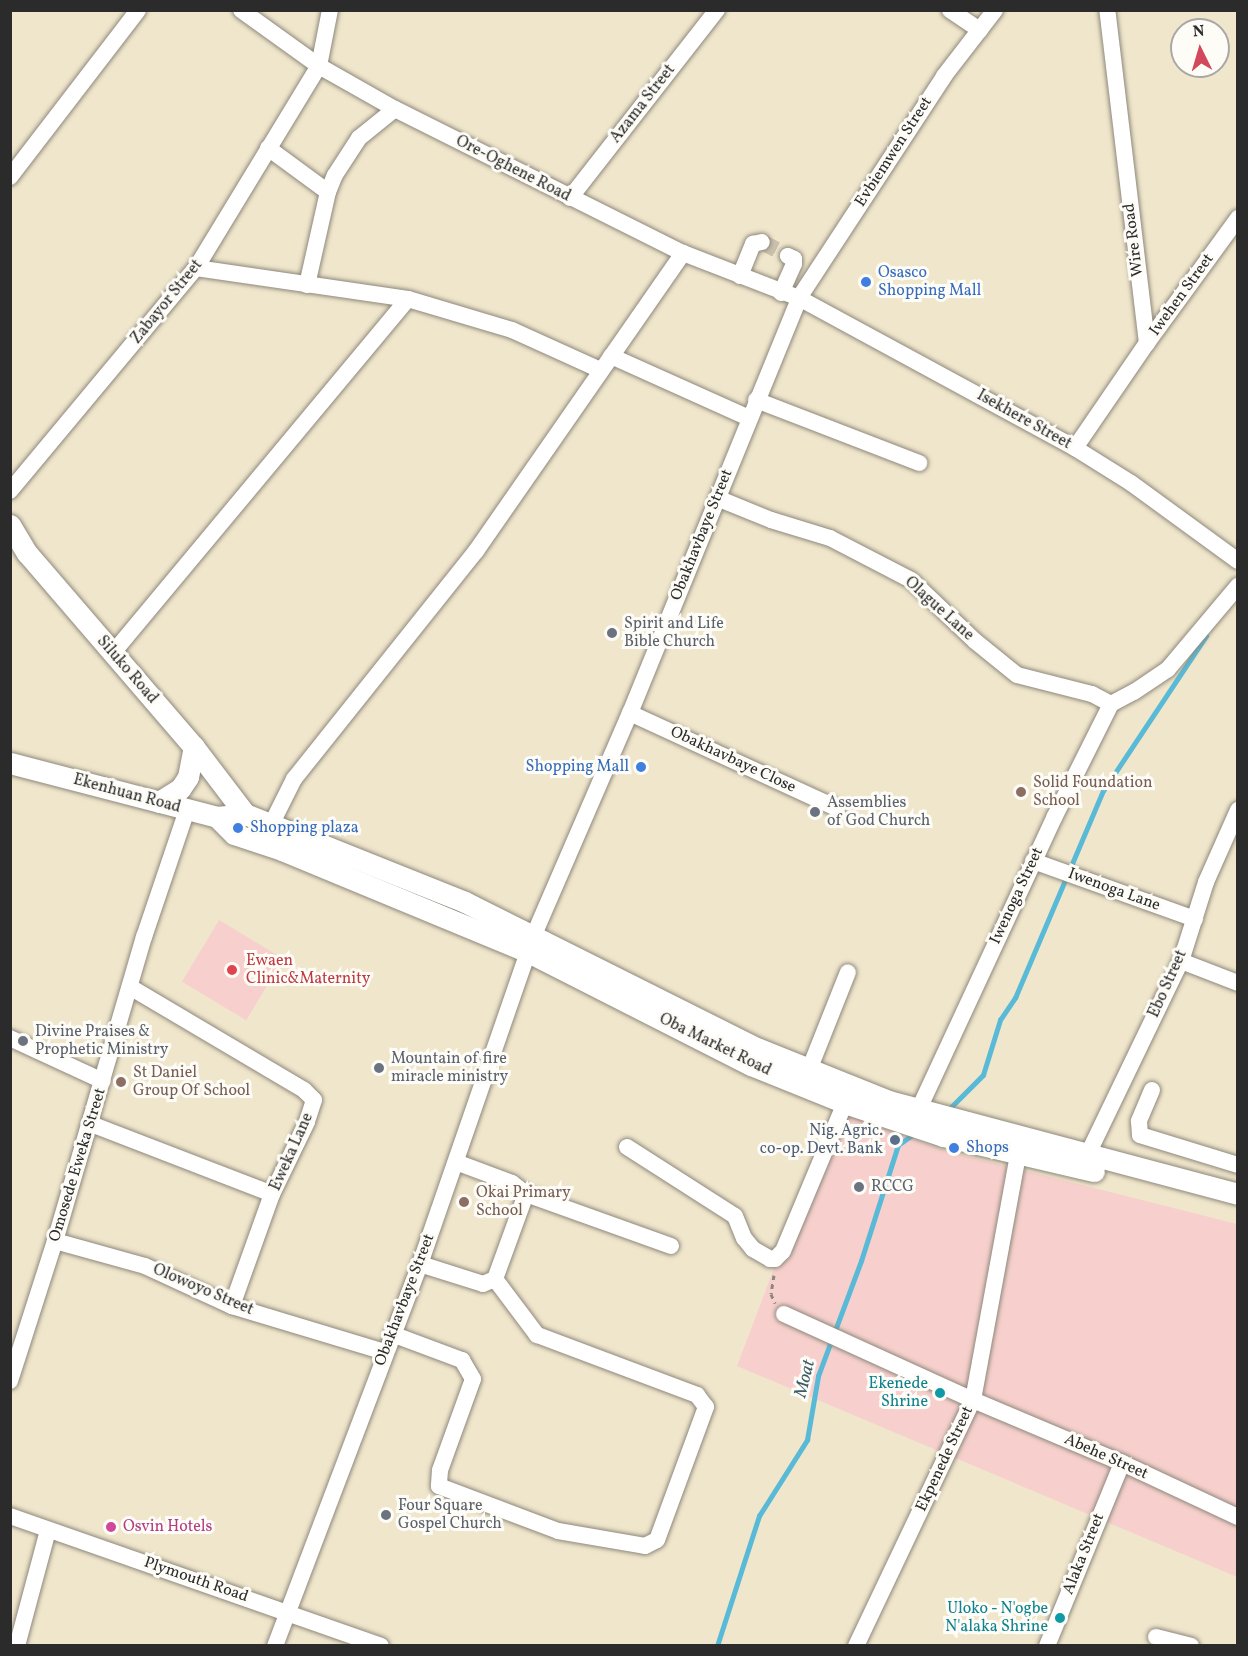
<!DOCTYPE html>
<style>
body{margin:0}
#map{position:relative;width:1248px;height:1656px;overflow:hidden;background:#f0e6cc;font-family:Vollkorn,serif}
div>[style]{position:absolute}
.built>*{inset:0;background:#f7d0cd;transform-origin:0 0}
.stream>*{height:4.5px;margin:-2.25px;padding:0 2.25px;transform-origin:2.25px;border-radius:2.25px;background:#59bad7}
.minor-tunnel>*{height:16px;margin-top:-8px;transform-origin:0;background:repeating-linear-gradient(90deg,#c9c1ac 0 16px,transparent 0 24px)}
.path>*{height:3px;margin-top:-1.5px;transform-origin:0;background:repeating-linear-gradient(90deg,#8e887c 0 4.5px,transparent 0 9px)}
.roads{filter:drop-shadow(0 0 2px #8e887c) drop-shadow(0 0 2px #8e887c)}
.minor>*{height:16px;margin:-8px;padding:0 8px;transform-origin:8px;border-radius:8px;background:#fff}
.major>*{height:21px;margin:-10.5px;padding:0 10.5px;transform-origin:10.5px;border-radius:10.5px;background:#fff}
.dots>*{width:16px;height:16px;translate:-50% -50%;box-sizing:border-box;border:3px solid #fdfcf7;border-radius:50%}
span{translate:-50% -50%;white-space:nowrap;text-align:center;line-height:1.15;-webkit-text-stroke:6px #fdfcf7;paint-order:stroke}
.street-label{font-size:16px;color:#2b2b2b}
.shop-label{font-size:16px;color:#366cbe}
.left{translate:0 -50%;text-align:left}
.right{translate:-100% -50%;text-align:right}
.worship-label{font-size:16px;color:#5b616d}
.education-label{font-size:16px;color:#785e54}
.health-label{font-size:16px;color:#be3a42}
.service-label{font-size:16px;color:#4e5e75}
.culture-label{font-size:16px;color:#0d838f}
.hotel-label{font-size:16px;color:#b23c85}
.water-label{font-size:18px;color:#3b5d67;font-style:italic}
.frame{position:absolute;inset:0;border:12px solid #2b2b2b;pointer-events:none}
.north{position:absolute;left:1170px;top:18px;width:60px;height:60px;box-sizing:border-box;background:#fdfcf7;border:2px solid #a9a8a5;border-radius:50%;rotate:355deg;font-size:16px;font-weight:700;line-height:24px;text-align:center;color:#2b2b2b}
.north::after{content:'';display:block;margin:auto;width:21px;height:27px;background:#d1495b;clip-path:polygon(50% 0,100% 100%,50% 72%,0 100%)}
</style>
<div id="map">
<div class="built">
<div style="left:219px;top:920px;width:75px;height:72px;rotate:31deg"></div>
<div style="clip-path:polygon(834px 1110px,943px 1150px,1237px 1224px,1237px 1577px,737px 1366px)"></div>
</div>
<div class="stream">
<div style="left:949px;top:1109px;width:48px;rotate:-45deg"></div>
<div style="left:983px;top:1075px;width:58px;rotate:-72.8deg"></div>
<div style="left:1000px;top:1020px;width:27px;rotate:-56deg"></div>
<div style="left:1015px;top:998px;width:225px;rotate:-67deg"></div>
<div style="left:1103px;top:791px;width:186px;rotate:-56.4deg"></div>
<div style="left:717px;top:1646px;width:137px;rotate:-72.1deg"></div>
<div style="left:759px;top:1516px;width:90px;rotate:-57.7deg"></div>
<div style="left:807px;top:1440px;width:65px;rotate:-80.2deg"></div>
<div style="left:818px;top:1376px;width:123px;rotate:-69.5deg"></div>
<div style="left:861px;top:1261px;width:122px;rotate:-72.3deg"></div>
<div style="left:898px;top:1145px;width:19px;rotate:-35deg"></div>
</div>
<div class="minor-tunnel">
<div style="left:762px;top:242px;width:30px;rotate:28deg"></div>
</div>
<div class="path">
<div style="left:774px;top:1275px;width:19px;rotate:99deg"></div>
<div style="left:771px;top:1294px;width:10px;rotate:66deg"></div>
</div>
<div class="roads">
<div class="minor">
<div style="left:241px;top:10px;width:96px;rotate:35.7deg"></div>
<div style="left:319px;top:66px;width:87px;rotate:29.5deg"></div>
<div style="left:395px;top:109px;width:322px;rotate:26.6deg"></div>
<div style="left:683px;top:253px;width:124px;rotate:21.2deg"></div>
<div style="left:799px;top:298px;width:314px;rotate:28.5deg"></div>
<div style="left:1075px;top:448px;width:66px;rotate:32deg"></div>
<div style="left:1131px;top:483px;width:132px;rotate:36.1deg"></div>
<div style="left:950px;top:10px;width:36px;rotate:34deg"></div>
<div style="left:268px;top:148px;width:74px;rotate:36.3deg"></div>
<div style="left:10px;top:177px;width:210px;rotate:-52.5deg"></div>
<div style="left:570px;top:198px;width:239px;rotate:-52deg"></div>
<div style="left:196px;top:268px;width:214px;rotate:8.3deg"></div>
<div style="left:408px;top:299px;width:109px;rotate:16.6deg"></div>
<div style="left:512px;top:330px;width:97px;rotate:24.4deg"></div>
<div style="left:740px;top:276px;width:35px;rotate:-68deg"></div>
<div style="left:753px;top:244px;width:9px;rotate:-13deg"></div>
<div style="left:307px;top:285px;width:95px;rotate:-77.3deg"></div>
<div style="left:328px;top:192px;width:18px;rotate:-68deg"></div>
<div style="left:335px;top:175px;width:44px;rotate:-57deg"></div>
<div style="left:359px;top:138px;width:46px;rotate:-38.9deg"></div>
<div style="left:781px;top:293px;width:32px;rotate:-66deg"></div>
<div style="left:794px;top:264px;width:5px;rotate:-90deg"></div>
<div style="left:794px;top:259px;width:7px;rotate:-153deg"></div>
<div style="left:1147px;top:343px;width:155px;rotate:-53.9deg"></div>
<div style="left:611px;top:356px;width:151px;rotate:24.2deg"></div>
<div style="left:756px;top:400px;width:175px;rotate:21.1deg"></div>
<div style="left:1075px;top:448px;width:127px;rotate:-55.6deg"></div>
<div style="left:1147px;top:343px;width:335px;rotate:-96.8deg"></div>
<div style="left:10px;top:491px;width:290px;rotate:-50.2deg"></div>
<div style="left:196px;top:268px;width:237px;rotate:-58.7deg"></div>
<div style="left:319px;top:66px;width:57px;rotate:-78.9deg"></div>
<div style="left:717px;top:498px;width:58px;rotate:22.2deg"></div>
<div style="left:771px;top:520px;width:62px;rotate:17deg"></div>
<div style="left:830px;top:538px;width:91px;rotate:27.4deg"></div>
<div style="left:911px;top:580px;width:88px;rotate:43.6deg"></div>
<div style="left:975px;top:641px;width:54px;rotate:39deg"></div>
<div style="left:1017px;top:675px;width:77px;rotate:14.2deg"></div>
<div style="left:1092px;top:694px;width:21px;rotate:28deg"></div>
<div style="left:1111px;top:704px;width:127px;rotate:116.6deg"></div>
<div style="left:1054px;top:818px;width:321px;rotate:114.9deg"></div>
<div style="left:112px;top:654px;width:462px;rotate:-50.2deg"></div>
<div style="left:1111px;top:704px;width:26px;rotate:-28deg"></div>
<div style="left:1134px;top:692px;width:41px;rotate:-34.1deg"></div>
<div style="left:1168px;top:669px;width:109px;rotate:-49.9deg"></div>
<div style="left:630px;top:713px;width:228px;rotate:24.7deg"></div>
<div style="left:272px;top:823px;width:49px;rotate:-63.4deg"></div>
<div style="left:294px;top:779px;width:292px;rotate:-51.4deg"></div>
<div style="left:476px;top:551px;width:363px;rotate:-55.2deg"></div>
<div style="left:1033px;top:861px;width:172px;rotate:19.7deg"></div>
<div style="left:1181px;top:961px;width:61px;rotate:21.1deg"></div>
<div style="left:130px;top:987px;width:202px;rotate:30.6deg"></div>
<div style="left:304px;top:1090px;width:14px;rotate:45deg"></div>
<div style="left:314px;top:1100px;width:23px;rotate:108deg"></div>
<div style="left:307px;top:1122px;width:80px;rotate:115.9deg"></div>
<div style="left:272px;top:1194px;width:119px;rotate:109.7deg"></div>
<div style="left:10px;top:1038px;width:102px;rotate:24.8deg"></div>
<div style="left:809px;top:1070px;width:105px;rotate:-68.3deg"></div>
<div style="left:1152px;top:1090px;width:34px;rotate:113deg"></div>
<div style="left:1139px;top:1121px;width:14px;rotate:86deg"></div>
<div style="left:1140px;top:1135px;width:102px;rotate:17deg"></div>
<div style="left:91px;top:1124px;width:194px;rotate:21.1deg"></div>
<div style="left:627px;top:1147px;width:128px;rotate:32.6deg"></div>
<div style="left:735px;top:1216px;width:24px;rotate:68deg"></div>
<div style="left:744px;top:1238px;width:14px;rotate:51deg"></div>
<div style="left:753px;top:1249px;width:20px;rotate:30deg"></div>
<div style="left:770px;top:1259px;width:5px"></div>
<div style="left:775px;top:1259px;width:11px;rotate:-45deg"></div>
<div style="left:783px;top:1251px;width:160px;rotate:-67.3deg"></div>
<div style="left:1088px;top:1154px;width:214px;rotate:-64.3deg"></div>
<div style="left:1181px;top:961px;width:83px;rotate:-72.4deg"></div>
<div style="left:1206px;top:882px;width:79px;rotate:-66deg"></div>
<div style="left:526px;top:1194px;width:154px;rotate:19.7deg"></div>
<div style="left:55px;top:1241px;width:93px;rotate:15.5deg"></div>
<div style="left:145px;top:1266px;width:96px;rotate:24.7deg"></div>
<div style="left:232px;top:1306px;width:159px;rotate:16.8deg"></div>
<div style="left:420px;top:1264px;width:66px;rotate:17.6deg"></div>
<div style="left:483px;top:1284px;width:13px;rotate:-23deg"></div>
<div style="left:495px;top:1279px;width:90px;rotate:-70deg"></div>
<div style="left:526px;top:1194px;width:18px;rotate:-142deg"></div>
<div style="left:512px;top:1183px;width:60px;rotate:-159.4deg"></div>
<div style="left:784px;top:1314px;width:208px;rotate:24.5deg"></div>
<div style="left:973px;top:1400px;width:162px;rotate:22.9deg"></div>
<div style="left:1122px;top:1463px;width:128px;rotate:25deg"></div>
<div style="left:392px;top:1334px;width:75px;rotate:20.4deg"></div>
<div style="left:462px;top:1360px;width:22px;rotate:60deg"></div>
<div style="left:473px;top:1379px;width:97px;rotate:109.9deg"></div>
<div style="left:440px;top:1470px;width:16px;rotate:94deg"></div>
<div style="left:439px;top:1486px;width:127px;rotate:20.7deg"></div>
<div style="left:558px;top:1531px;width:88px;rotate:9.8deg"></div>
<div style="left:645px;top:1546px;width:13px;rotate:-27deg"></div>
<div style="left:657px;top:1540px;width:142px;rotate:-69.8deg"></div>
<div style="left:706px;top:1407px;width:15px;rotate:-127deg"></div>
<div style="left:697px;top:1395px;width:171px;rotate:-159.4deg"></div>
<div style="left:537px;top:1335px;width:70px;rotate:-126.9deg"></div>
<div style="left:10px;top:1381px;width:147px;rotate:-72.2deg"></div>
<div style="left:55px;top:1241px;width:317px;rotate:-73.7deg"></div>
<div style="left:144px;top:937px;width:134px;rotate:-71.3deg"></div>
<div style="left:10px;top:1516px;width:393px;rotate:19.3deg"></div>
<div style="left:1156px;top:1637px;width:36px;rotate:14deg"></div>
<div style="left:17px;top:1646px;width:120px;rotate:-75deg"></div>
<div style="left:275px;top:1646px;width:409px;rotate:-69.2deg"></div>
<div style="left:420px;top:1264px;width:346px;rotate:-70.9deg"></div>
<div style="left:533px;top:937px;width:244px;rotate:-66.6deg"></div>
<div style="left:630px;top:713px;width:448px;rotate:-67.8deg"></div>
<div style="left:799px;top:298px;width:265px;rotate:-56.8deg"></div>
<div style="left:944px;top:76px;width:83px;rotate:-52.3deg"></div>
<div style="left:856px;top:1646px;width:272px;rotate:-64.6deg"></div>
<div style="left:973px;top:1400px;width:249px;rotate:-79.6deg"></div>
<div style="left:1047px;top:1646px;width:198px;rotate:-67.7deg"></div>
</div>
<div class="major">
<div style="left:10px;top:525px;width:33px;rotate:59deg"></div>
<div style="left:27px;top:553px;width:256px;rotate:49.3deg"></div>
<div style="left:194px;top:747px;width:84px;rotate:52.7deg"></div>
<div style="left:10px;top:763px;width:214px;rotate:14.6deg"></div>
<div style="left:217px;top:817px;width:28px;rotate:-6deg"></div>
<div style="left:245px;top:814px;width:237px;rotate:21.8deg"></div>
<div style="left:465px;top:902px;width:329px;rotate:26.6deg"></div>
<div style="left:759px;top:1049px;width:140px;rotate:21.8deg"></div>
<div style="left:889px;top:1101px;width:361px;rotate:14.9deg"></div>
<div style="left:159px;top:802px;width:25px;rotate:-32deg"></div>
<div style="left:180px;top:789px;width:14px;rotate:-56deg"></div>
<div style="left:188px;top:777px;width:31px;rotate:-79deg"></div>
<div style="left:217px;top:817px;width:24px;rotate:45deg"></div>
<div style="left:234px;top:834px;width:51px;rotate:18.4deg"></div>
<div style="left:282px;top:850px;width:266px;rotate:22.5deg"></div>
<div style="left:528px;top:952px;width:250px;rotate:26.9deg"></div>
<div style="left:751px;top:1065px;width:101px;rotate:22deg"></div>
<div style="left:845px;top:1103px;width:103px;rotate:18.6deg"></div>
<div style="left:943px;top:1136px;width:155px;rotate:13.1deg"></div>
</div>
</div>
<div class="dots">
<div style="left:866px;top:282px;background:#3f7fe0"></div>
<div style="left:612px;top:633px;background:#6b7280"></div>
<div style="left:641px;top:767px;background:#3f7fe0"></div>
<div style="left:1021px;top:792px;background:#8d6e63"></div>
<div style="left:815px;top:812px;background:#6b7280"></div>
<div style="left:238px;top:828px;background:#3f7fe0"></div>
<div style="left:232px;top:970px;background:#e0444e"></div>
<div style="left:23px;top:1041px;background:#6b7280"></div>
<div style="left:379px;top:1068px;background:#6b7280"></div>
<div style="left:121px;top:1082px;background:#8d6e63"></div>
<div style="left:895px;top:1140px;background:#5c6f8a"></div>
<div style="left:954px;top:1148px;background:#3f7fe0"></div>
<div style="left:859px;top:1187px;background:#6b7280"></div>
<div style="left:464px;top:1202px;background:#8d6e63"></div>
<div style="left:940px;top:1393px;background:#0f9aa8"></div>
<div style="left:386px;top:1515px;background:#6b7280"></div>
<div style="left:111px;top:1527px;background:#d1479c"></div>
<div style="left:1060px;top:1618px;background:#0f9aa8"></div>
</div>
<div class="street-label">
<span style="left:643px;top:104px;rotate:-52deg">Azama Street</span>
<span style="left:894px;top:152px;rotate:-57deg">Evbiemwen Street</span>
<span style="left:513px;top:169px;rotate:27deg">Ore-Oghene Road</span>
<span style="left:1134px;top:240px;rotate:-97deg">Wire Road</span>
<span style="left:1182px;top:295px;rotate:-54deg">Iwehen Street</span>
<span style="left:167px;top:302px;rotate:-51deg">Zabayor Street</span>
<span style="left:1024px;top:420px;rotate:29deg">Isekhere Street</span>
<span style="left:702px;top:535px;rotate:-68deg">Obakhavbaye Street</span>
<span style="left:939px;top:609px;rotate:42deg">Olague Lane</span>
<span style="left:127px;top:670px;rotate:49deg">Siluko Road</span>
<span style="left:733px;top:760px;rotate:25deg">Obakhavbaye Close</span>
<span style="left:127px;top:794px;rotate:15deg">Ekenhuan Road</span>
<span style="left:1114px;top:890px;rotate:20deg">Iwenoga Lane</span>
<span style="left:1017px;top:896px;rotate:-65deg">Iwenoga Street</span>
<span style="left:1168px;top:984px;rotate:-66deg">Ebo Street</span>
<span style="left:715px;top:1045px;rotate:26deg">Oba Market Road</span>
<span style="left:292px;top:1152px;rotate:-66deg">Eweka Lane</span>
<span style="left:78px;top:1165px;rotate:-73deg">Omosede Eweka Street</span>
<span style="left:203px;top:1290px;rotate:23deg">Olowoyo Street</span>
<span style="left:405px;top:1300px;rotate:-69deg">Obakhavbaye Street</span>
<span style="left:1106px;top:1457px;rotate:24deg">Abehe Street</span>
<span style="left:945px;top:1459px;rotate:-65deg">Ekpenede Street</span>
<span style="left:1084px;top:1554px;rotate:-68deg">Alaka Street</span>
<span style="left:196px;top:1580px;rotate:19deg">Plymouth Road</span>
</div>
<div class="shop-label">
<span class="left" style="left:878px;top:282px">Osasco<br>Shopping Mall</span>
<span class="right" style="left:629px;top:767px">Shopping Mall</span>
<span class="left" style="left:250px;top:828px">Shopping plaza</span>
<span class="left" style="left:966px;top:1148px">Shops</span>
</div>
<div class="worship-label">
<span class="left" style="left:624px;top:633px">Spirit and Life<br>Bible Church</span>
<span class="left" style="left:827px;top:812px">Assemblies<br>of God Church</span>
<span class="left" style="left:35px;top:1041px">Divine Praises &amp;<br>Prophetic Ministry</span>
<span class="left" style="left:391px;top:1068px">Mountain of fire<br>miracle ministry</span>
<span class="left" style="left:871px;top:1187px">RCCG</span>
<span class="left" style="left:398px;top:1515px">Four Square<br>Gospel Church</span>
</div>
<div class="education-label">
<span class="left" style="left:1033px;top:792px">Solid Foundation<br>School</span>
<span class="left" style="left:133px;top:1082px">St Daniel<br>Group Of School</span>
<span class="left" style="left:476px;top:1202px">Okai Primary<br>School</span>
</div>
<div class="health-label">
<span class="left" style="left:246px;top:970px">Ewaen<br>Clinic&amp;Maternity</span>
</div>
<div class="service-label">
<span class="right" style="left:883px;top:1140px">Nig. Agric.<br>co-op. Devt. Bank</span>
</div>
<div class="culture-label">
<span class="right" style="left:928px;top:1393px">Ekenede<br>Shrine</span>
<span class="right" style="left:1048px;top:1618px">Uloko - N'ogbe<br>N'alaka Shrine</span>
</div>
<div class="hotel-label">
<span class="left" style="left:123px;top:1527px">Osvin Hotels</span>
</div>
<div class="water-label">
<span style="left:806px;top:1379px;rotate:-76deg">Moat</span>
</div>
<div class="frame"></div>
<div class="north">N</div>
</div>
